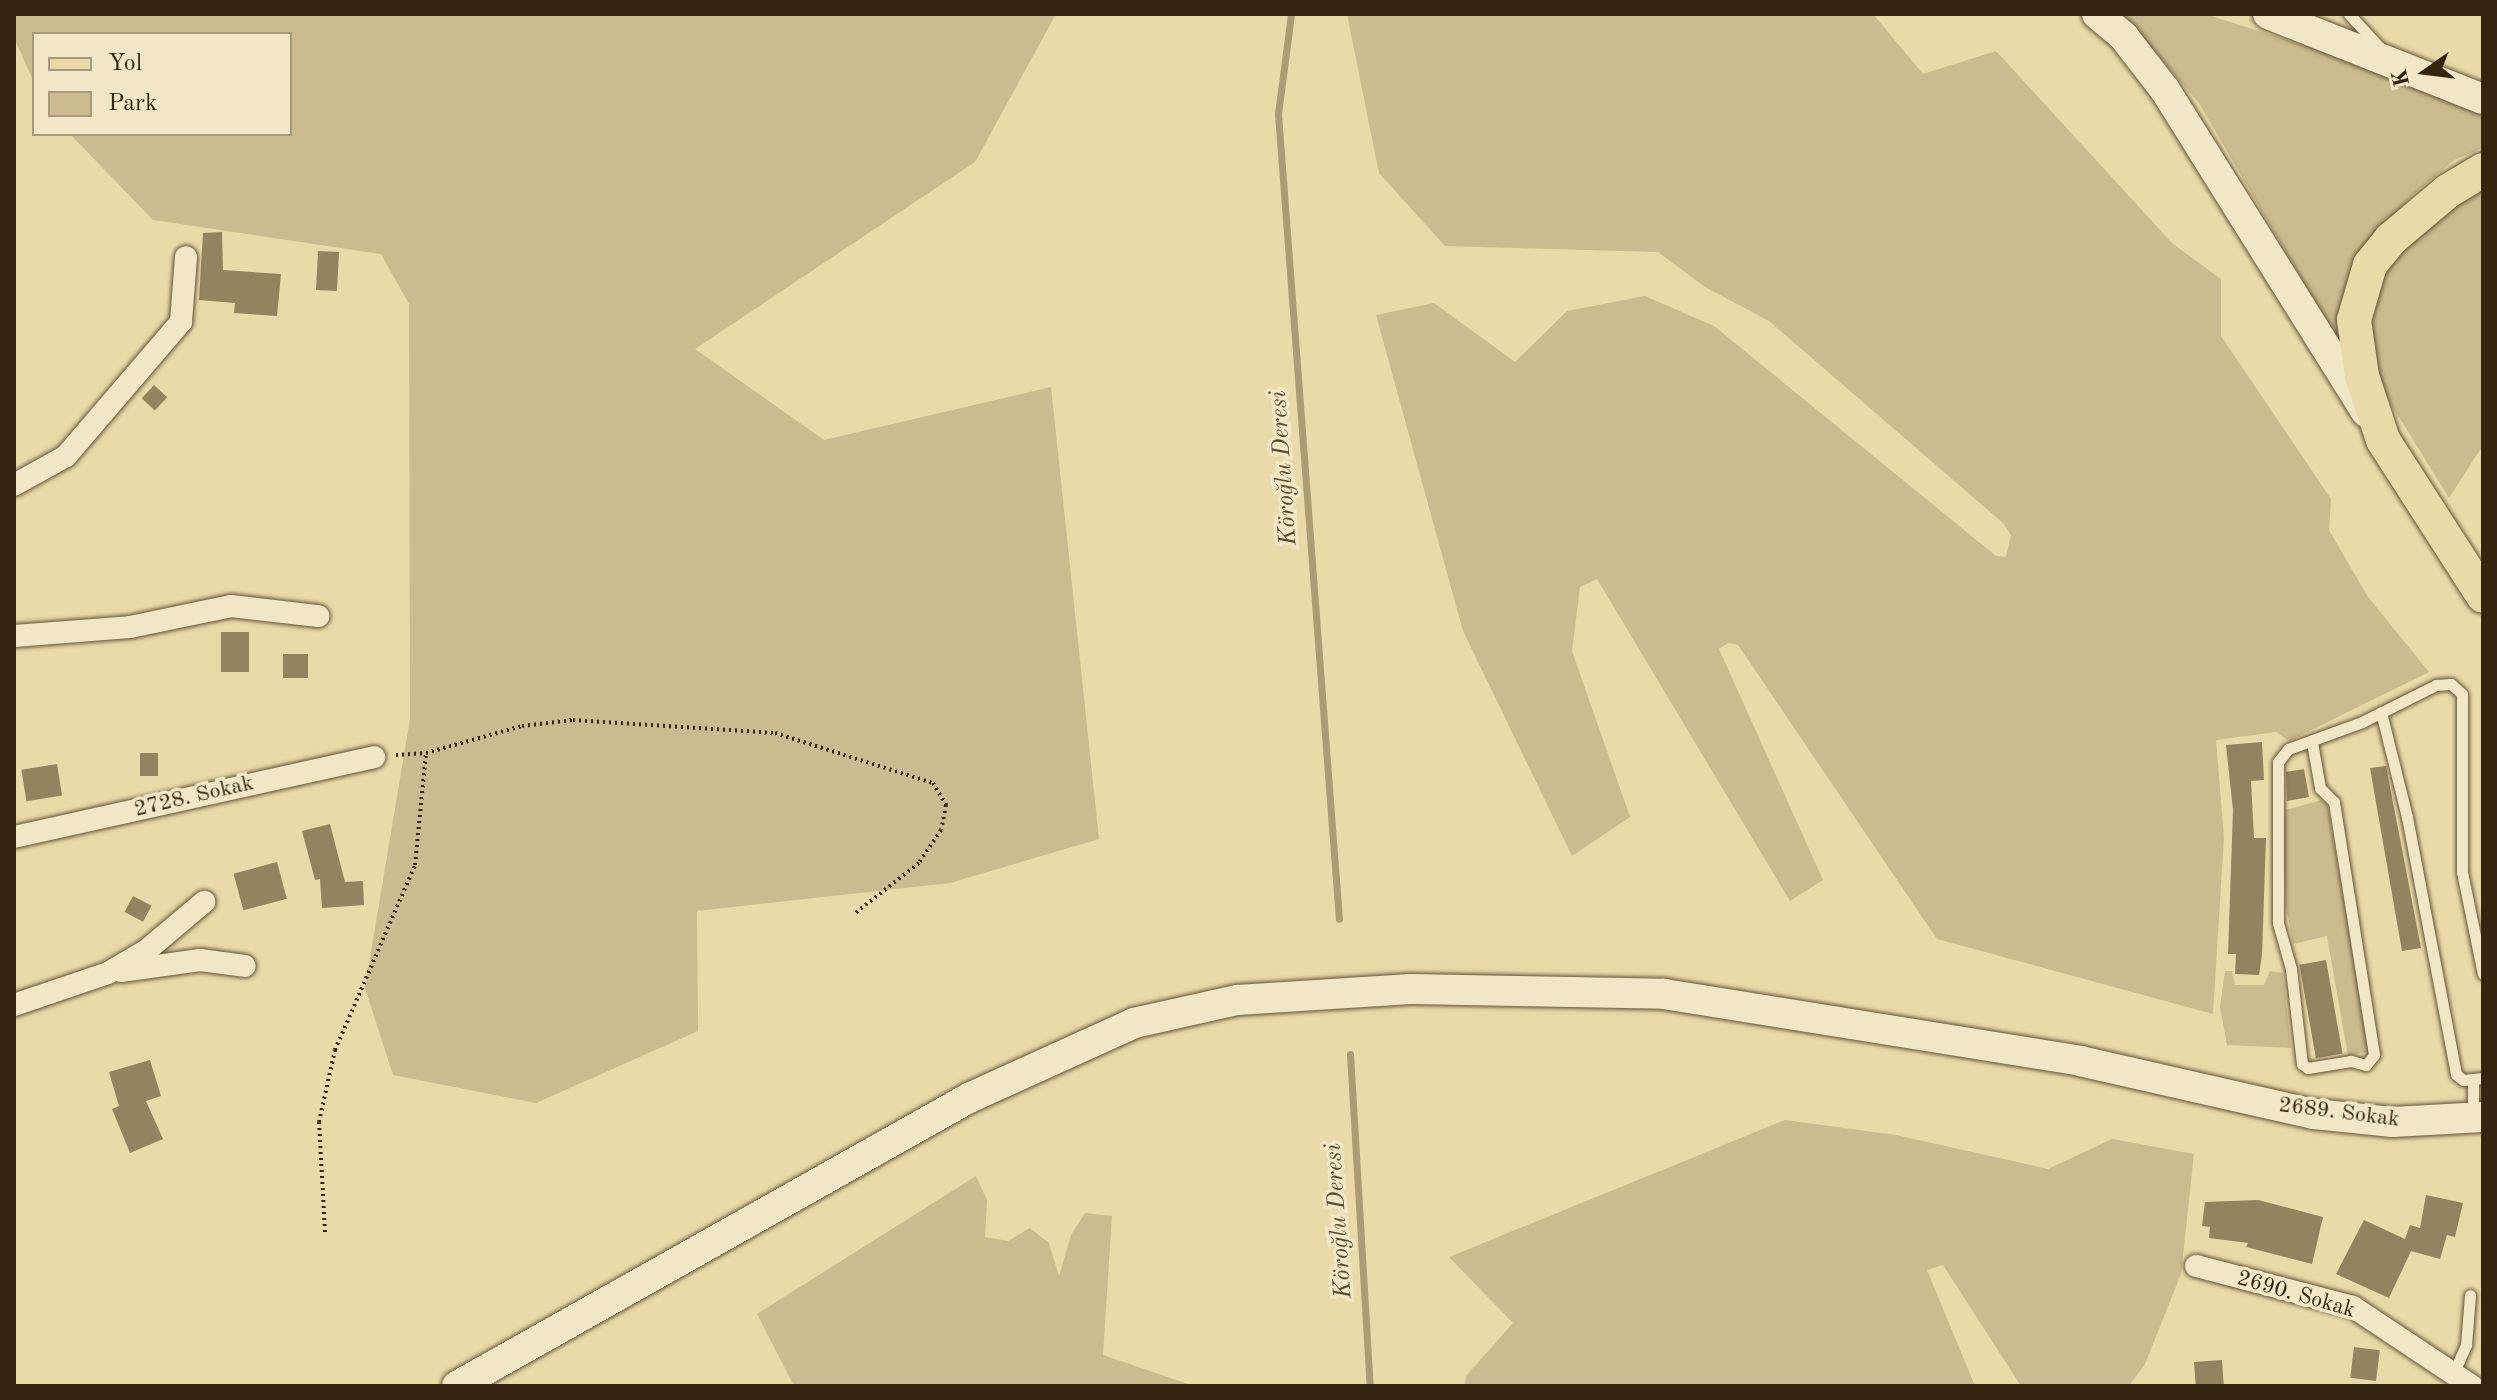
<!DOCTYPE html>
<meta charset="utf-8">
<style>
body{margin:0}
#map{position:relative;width:2497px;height:1400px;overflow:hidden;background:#eadaa8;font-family:"Old Standard TT",serif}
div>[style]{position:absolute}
.green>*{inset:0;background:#cbbb8e}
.stream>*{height:7px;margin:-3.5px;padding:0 3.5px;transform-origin:3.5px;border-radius:3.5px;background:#ac9c74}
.building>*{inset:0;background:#93835f;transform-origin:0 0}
.path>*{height:4px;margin-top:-2px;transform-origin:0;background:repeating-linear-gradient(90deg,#352510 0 2px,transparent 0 6px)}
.roads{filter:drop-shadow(0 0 2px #625236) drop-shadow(0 0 2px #625236)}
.service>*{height:11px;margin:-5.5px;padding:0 5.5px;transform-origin:5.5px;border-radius:5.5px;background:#f1e7c6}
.minor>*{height:22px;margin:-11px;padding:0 11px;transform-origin:11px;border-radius:11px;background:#f1e7c6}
.secondary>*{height:30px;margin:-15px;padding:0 15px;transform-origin:15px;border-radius:15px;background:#f1e7c6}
.primary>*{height:34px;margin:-17px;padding:0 17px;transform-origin:17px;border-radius:17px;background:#eadaa8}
span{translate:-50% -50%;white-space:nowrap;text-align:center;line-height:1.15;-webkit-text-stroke:7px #f1e7c6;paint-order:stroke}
.street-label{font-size:22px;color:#352510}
.water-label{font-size:24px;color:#59492e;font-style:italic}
.frame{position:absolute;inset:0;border:16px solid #352510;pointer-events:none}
.legend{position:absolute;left:32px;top:32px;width:260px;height:104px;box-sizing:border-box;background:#f1e7c6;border:2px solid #a6997d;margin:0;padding:10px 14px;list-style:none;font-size:24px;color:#352510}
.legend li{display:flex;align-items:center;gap:16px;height:40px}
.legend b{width:40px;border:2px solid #a6997d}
.north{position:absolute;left:2385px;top:32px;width:80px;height:80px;-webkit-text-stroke:6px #f1e7c6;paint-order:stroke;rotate:256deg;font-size:22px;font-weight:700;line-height:32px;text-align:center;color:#352510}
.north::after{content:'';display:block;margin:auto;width:28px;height:36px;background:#352510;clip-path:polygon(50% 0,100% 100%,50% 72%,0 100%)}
</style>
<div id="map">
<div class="green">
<div style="clip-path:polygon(16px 14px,1056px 14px,975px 162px,695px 349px,824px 440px,1051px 387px,1099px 839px,950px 883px,697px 911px,698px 1031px,536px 1103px,393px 1075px,365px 988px,410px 719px,409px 304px,381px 254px,153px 220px,70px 134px,290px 134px,290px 34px,34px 34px,34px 82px,14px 38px)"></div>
<div style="clip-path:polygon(1347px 14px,1873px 14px,1923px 74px,1996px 51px,2172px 243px,2221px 279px,2221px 336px,2331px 499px,2329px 530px,2368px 597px,2429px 672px,2289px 741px,2276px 732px,2216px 740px,2224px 838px,2213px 1014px,1937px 939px,1738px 645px,1728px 643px,1719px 649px,1823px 880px,1790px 901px,1597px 579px,1580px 587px,1572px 651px,1630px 817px,1572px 856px,1463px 631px,1376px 315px,1434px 303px,1515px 362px,1567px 311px,1645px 296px,1714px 326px,1996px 556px,2006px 557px,2011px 535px,2003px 523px,1769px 321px,1705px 287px,1658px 252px,1445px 246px,1379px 173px)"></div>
<div style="clip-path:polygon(2123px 14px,2205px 14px,2344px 58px,2483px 113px,2483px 148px,2454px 160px,2410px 197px,2364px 249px,2341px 303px,2340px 345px,2199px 103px)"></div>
<div style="clip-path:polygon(2483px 178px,2483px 445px,2449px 498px,2368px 367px,2373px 290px,2386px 261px)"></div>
<div style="clip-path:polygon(2322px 800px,2328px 807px,2369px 1051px,2348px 1056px,2327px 936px,2293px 944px,2286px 906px,2281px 811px)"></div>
<div style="clip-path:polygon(2225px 971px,2232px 971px,2235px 985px,2264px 985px,2270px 971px,2283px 973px,2291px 1048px,2227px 1045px,2220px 1007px)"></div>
<div style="clip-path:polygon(1785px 1120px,1896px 1135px,2048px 1169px,2112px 1139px,2194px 1154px,2181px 1274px,2145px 1364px,2129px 1386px,2021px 1386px,1943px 1265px,1927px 1270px,1975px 1386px,1465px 1386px,1466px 1376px,1513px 1323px,1449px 1257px)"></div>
<div style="clip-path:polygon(976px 1176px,987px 1200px,985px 1237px,1008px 1241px,1030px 1228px,1049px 1243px,1059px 1276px,1071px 1235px,1085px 1213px,1112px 1216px,1103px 1355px,1194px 1386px,794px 1386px,757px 1314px)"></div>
</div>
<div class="stream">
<div style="left:1291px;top:14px;width:101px;rotate:97.4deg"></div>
<div style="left:1278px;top:114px;width:807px;rotate:85.67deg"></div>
<div style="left:1350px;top:1054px;width:333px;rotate:86.6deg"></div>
</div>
<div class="building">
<div style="clip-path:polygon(222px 232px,223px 270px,281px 274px,277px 316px,234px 313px,235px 303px,199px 300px,203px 233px)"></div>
<div style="left:318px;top:251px;width:21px;height:39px;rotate:3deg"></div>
<div style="left:154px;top:385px;width:18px;height:18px;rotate:43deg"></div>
<div style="left:249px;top:632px;width:40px;height:28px;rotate:90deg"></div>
<div style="left:283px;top:654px;width:25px;height:24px"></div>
<div style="clip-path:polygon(2262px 742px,2264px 780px,2251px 781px,2254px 838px,2266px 838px,2262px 955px,2259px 975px,2235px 974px,2236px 954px,2228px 954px,2233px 810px,2226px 745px)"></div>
<div style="left:158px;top:753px;width:23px;height:18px;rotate:90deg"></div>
<div style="left:57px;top:764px;width:32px;height:36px;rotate:81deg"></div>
<div style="clip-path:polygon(2386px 766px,2421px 948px,2402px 951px,2370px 768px)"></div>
<div style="clip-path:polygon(2304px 769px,2309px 797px,2287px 801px,2286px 772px)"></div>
<div style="clip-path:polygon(330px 824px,345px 882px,363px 881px,364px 905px,322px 908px,320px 879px,315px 880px,302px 831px)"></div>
<div style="left:277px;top:862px;width:38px;height:45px;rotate:75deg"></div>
<div style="left:133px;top:896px;width:21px;height:18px;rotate:28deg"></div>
<div style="left:2326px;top:960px;width:95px;height:27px;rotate:80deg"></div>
<div style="clip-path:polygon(150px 1060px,161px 1096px,146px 1101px,163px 1139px,130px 1153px,112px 1109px,119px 1106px,109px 1072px)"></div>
<div style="clip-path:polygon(2426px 1195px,2463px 1203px,2455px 1237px,2447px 1235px,2440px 1259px,2411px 1251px,2389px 1298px,2336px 1274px,2364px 1220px,2405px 1239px,2410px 1225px,2420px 1228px)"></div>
<div style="clip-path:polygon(2258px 1200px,2323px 1217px,2312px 1264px,2246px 1247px,2248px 1243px,2209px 1238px,2210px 1227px,2202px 1226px,2205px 1202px)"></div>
<div style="left:2354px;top:1347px;width:26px;height:31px;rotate:7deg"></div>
<div style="left:2222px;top:1360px;width:26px;height:28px;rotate:86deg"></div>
</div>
<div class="path">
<div style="left:396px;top:755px;width:30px;rotate:-4deg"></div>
<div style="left:426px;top:753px;width:100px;rotate:-15.7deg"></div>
<div style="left:522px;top:726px;width:51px;rotate:-6.7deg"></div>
<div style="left:573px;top:720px;width:202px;rotate:3.7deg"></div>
<div style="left:775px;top:733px;width:166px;rotate:17.6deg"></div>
<div style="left:933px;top:783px;width:26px;rotate:59deg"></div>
<div style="left:946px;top:805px;width:25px;rotate:101deg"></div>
<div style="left:941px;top:830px;width:40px;rotate:124deg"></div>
<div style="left:919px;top:863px;width:83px;rotate:141.9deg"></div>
<div style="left:325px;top:1232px;width:110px;rotate:-93.1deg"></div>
<div style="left:319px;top:1122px;width:74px;rotate:-77.5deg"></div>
<div style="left:335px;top:1050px;width:202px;rotate:-66.6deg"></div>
<div style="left:415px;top:865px;width:113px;rotate:-84.4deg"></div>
</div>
<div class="roads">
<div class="service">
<div style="left:2349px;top:14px;width:47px;rotate:47.6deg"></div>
<div style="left:2381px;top:712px;width:108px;rotate:76.1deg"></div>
<div style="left:2407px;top:817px;width:262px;rotate:79.2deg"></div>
<div style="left:2456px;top:1074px;width:9px;rotate:41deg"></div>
<div style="left:2463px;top:1080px;width:20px;rotate:-6deg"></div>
<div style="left:2312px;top:742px;width:47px;rotate:80.1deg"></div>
<div style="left:2320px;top:788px;width:20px;rotate:45deg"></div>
<div style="left:2334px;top:802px;width:256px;rotate:81deg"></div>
<div style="left:2374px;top:1055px;width:13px;rotate:129deg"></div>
<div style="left:2366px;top:1065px;width:16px;rotate:-165deg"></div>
<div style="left:2351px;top:1061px;width:44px;rotate:170.8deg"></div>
<div style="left:2308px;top:1068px;width:7px;rotate:-146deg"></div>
<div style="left:2302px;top:1064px;width:96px;rotate:-96.6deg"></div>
<div style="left:2291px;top:969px;width:48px;rotate:-105.8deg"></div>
<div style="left:2278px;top:923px;width:161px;rotate:-90deg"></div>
<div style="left:2278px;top:762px;width:16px;rotate:-52deg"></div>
<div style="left:2288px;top:749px;width:79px;rotate:-20deg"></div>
<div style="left:2362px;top:722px;width:83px;rotate:-26.6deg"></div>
<div style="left:2436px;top:685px;width:15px;rotate:-4deg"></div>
<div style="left:2451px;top:684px;width:15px;rotate:42deg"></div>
<div style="left:2462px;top:694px;width:178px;rotate:90deg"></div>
<div style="left:2462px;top:872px;width:104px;rotate:78.4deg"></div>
<div style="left:2473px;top:1080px;width:37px;rotate:90deg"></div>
<div style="left:2454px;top:1372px;width:30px;rotate:-66deg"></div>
<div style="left:2466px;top:1345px;width:50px;rotate:-85.4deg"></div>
</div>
<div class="minor">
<div style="left:14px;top:485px;width:60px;rotate:-29.1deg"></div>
<div style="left:66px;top:456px;width:177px;rotate:-49.4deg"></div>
<div style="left:181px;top:322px;width:65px;rotate:-85.6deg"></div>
<div style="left:14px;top:636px;width:116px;rotate:-4.4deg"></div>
<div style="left:130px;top:627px;width:103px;rotate:-11.7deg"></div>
<div style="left:231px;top:606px;width:88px;rotate:6.6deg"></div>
<div style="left:14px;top:837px;width:369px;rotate:-12.5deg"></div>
<div style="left:121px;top:971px;width:80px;rotate:-7.9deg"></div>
<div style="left:200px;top:960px;width:45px;rotate:7.6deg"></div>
<div style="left:14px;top:1005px;width:99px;rotate:-18.8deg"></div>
<div style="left:108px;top:973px;width:45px;rotate:-30.5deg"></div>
<div style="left:147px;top:950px;width:75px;rotate:-40.1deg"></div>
<div style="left:2196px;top:1266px;width:162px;rotate:14.6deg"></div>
<div style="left:2353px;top:1307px;width:143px;rotate:33.6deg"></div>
</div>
<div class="secondary">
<div style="left:2097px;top:14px;width:35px;rotate:40deg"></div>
<div style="left:2124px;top:37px;width:67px;rotate:52.3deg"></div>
<div style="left:2165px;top:90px;width:380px;rotate:58deg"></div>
<div style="left:2268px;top:14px;width:231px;rotate:21.6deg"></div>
<div style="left:457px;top:1386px;width:587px;rotate:-29.36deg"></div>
<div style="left:969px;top:1098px;width:181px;rotate:-24.4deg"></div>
<div style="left:1134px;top:1023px;width:106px;rotate:-12.6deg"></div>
<div style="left:1237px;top:1000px;width:174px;rotate:-3.6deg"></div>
<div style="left:1411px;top:989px;width:253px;rotate:1.1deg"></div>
<div style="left:1664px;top:994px;width:421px;rotate:9.1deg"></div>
<div style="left:2080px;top:1061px;width:240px;rotate:12.8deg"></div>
<div style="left:2314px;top:1114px;width:79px;rotate:5.8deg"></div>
<div style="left:2393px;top:1122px;width:90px;rotate:-3.2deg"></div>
</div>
<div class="primary">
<div style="left:2483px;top:170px;width:41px;rotate:149deg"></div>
<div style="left:2448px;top:191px;width:75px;rotate:139.9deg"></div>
<div style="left:2391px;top:239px;width:33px;rotate:129deg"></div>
<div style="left:2370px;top:265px;width:57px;rotate:106.2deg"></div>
<div style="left:2354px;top:320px;width:57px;rotate:81.9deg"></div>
<div style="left:2362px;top:376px;width:67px;rotate:71.8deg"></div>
<div style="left:2383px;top:440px;width:185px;rotate:57.3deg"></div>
</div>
</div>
<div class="street-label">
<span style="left:194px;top:797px;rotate:-13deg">2728. Sokak</span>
<span style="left:2339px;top:1113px;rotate:7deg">2689. Sokak</span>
<span style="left:2296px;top:1295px;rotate:16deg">2690. Sokak</span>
</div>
<div class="water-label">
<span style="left:1285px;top:468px;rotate:-94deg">Köroğlu Deresi</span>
<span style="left:1340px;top:1221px;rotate:-94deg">Köroğlu Deresi</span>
</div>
<div class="frame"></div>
<ul class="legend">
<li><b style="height:10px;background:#eadaa8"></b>Yol</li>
<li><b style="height:22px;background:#cbbb8e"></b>Park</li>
</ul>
<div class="north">K</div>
</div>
